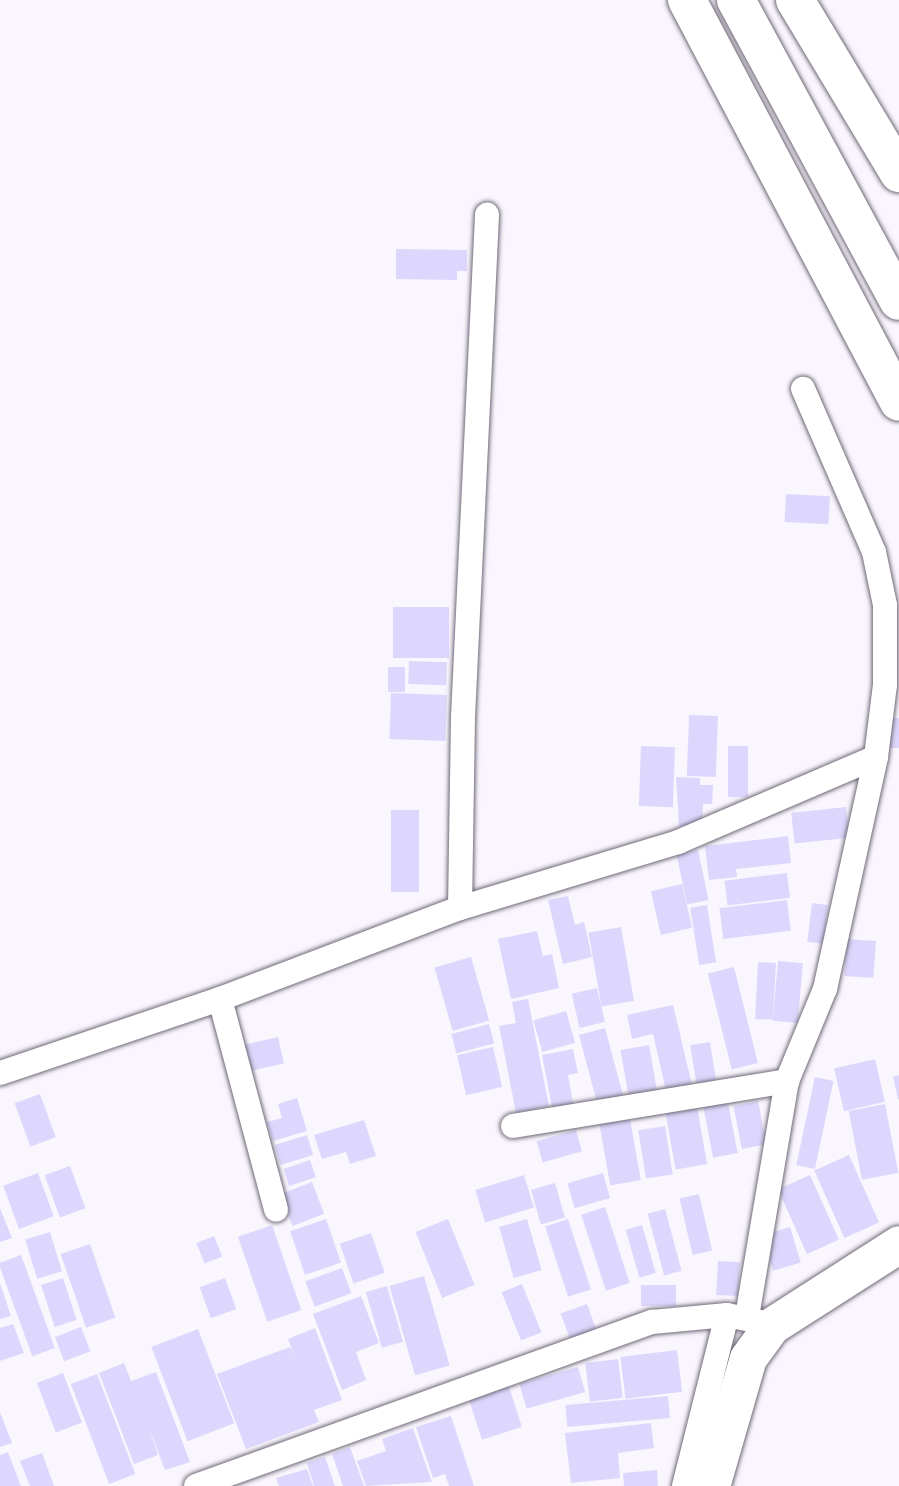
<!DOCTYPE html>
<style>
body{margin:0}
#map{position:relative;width:899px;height:1486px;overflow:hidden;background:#f9f6fd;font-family:"Roboto Serif",serif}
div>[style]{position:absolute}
.building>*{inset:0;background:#ded7fd;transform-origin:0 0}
.roads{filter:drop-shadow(0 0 2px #706978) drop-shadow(0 0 2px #706978)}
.street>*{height:24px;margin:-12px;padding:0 12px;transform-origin:12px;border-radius:12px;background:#fff}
.primary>*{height:37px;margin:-18.5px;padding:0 18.5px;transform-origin:18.5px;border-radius:18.5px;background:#fff}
.highway>*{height:38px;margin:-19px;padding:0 19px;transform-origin:19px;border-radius:19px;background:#fff}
span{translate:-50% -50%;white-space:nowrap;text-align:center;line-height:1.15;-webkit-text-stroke:5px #fff;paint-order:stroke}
</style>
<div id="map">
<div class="building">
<div style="clip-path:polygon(396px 249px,467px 250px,467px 271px,457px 271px,457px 280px,396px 279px)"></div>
<div style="left:786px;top:494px;width:44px;height:28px;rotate:3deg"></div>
<div style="left:393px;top:607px;width:56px;height:51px"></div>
<div style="left:409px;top:661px;width:38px;height:23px;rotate:2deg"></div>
<div style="left:388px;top:667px;width:17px;height:25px"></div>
<div style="left:391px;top:693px;width:56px;height:46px;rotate:2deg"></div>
<div style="left:689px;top:715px;width:29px;height:61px;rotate:2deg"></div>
<div style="left:890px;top:718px;width:9px;height:30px"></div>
<div style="left:641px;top:746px;width:34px;height:60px;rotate:2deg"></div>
<div style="left:728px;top:746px;width:20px;height:51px"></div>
<div style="clip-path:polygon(676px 777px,700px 778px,700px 785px,713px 785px,712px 804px,703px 804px,702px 827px,679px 826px)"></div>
<div style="left:846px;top:807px;width:31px;height:55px;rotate:84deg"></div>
<div style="left:391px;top:810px;width:28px;height:82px"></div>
<div style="clip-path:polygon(788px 836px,791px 863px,736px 869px,737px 877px,709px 880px,705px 846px)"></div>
<div style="left:698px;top:850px;width:51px;height:22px;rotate:78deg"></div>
<div style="left:787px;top:873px;width:25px;height:63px;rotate:83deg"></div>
<div style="left:682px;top:884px;width:45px;height:32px;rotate:77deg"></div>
<div style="clip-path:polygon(568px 896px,575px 925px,584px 922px,592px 957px,563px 964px,548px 900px)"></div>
<div style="left:787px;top:900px;width:31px;height:68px;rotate:83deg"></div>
<div style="left:812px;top:903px;width:16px;height:39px;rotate:7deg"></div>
<div style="left:707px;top:905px;width:58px;height:17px;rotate:81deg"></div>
<div style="left:621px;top:927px;width:75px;height:33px;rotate:80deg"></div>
<div style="clip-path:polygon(537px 931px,543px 956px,552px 954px,559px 988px,511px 999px,498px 939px)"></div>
<div style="left:847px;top:939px;width:29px;height:37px;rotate:4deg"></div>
<div style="left:471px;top:957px;width:66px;height:38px;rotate:74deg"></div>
<div style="left:778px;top:961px;width:25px;height:60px;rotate:5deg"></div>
<div style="left:758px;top:962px;width:18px;height:57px;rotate:3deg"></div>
<div style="left:734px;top:967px;width:99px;height:27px;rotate:76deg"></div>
<div style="left:597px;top:988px;width:35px;height:26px;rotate:77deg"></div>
<div style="clip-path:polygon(528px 999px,549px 1106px,516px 1113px,499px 1026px,516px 1023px,512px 1002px)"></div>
<div style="clip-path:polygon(673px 1005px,692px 1085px,666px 1091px,653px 1034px,632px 1039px,627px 1015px)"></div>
<div style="left:566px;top:1011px;width:33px;height:34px;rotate:74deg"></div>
<div style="left:489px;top:1024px;width:20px;height:39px;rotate:75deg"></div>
<div style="left:605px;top:1028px;width:72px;height:27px;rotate:75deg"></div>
<div style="left:278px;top:1037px;width:27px;height:42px;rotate:77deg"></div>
<div style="left:710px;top:1042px;width:43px;height:20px;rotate:81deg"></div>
<div style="left:649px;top:1045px;width:52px;height:29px;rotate:80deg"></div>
<div style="left:493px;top:1047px;width:41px;height:37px;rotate:77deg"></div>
<div style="clip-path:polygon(573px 1049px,578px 1073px,568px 1075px,574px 1108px,553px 1113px,542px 1055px)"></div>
<div style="left:875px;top:1059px;width:44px;height:42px;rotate:77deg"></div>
<div style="clip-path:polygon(899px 1075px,899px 1099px,898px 1099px,893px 1077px)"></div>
<div style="left:815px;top:1077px;width:19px;height:90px;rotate:12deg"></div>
<div style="left:40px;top:1094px;width:46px;height:27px;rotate:70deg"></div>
<div style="clip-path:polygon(297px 1098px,307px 1131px,273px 1141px,267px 1122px,282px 1118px,278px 1104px)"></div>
<div style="left:727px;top:1098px;width:56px;height:25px;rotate:79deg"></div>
<div style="left:696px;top:1101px;width:64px;height:32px;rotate:80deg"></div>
<div style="left:758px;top:1101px;width:44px;height:25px;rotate:79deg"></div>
<div style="left:885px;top:1104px;width:70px;height:37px;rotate:79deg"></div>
<div style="left:630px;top:1119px;width:62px;height:31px;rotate:80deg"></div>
<div style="clip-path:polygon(364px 1120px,376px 1156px,350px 1164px,346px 1152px,322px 1159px,314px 1135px)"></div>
<div style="left:665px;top:1126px;width:49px;height:27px;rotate:81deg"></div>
<div style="left:576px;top:1130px;width:22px;height:41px;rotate:74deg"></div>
<div style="left:307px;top:1135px;width:21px;height:34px;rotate:73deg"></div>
<div style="left:849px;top:1155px;width:74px;height:38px;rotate:66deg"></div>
<div style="left:310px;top:1160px;width:18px;height:28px;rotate:71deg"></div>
<div style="left:70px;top:1166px;width:45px;height:27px;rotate:70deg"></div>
<div style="left:38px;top:1173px;width:46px;height:37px;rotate:70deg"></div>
<div style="left:603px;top:1173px;width:26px;height:37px;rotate:74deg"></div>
<div style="left:524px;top:1175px;width:34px;height:51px;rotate:73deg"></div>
<div style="left:810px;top:1175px;width:71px;height:35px;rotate:66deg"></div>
<div style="left:312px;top:1182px;width:34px;height:34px;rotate:69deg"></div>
<div style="left:555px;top:1183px;width:36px;height:25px;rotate:74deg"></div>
<div style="left:699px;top:1194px;width:58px;height:20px;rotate:77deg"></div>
<div style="left:605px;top:1207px;width:80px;height:25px;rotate:72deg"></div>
<div style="clip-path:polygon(0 1208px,12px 1238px,0 1242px)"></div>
<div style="left:665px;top:1209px;width:64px;height:18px;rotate:75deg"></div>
<div style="left:326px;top:1219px;width:46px;height:38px;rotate:71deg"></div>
<div style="left:448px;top:1219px;width:71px;height:35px;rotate:68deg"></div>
<div style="left:527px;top:1219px;width:53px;height:29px;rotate:74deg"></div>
<div style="left:568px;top:1219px;width:74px;height:24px;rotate:72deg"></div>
<div style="left:272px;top:1225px;width:90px;height:36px;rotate:71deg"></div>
<div style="left:642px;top:1225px;width:50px;height:17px;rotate:74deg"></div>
<div style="left:790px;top:1227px;width:37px;height:29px;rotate:73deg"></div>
<div style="left:50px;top:1232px;width:41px;height:26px;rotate:73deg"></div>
<div style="left:371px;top:1233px;width:42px;height:33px;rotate:71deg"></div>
<div style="left:214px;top:1236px;width:22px;height:19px;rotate:68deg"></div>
<div style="left:90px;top:1244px;width:78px;height:31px;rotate:71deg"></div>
<div style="left:21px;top:1255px;width:99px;height:24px;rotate:70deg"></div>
<div style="left:718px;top:1261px;width:22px;height:34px;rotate:3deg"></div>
<div style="left:342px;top:1268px;width:27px;height:39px;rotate:70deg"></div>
<div style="left:424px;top:1276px;width:93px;height:36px;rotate:74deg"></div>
<div style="left:63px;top:1278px;width:44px;height:23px;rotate:72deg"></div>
<div style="left:225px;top:1278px;width:33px;height:27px;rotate:70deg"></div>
<div style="clip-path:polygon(0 1283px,11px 1316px,0 1319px)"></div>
<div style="left:522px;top:1284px;width:52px;height:22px;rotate:68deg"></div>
<div style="left:641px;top:1285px;width:35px;height:21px"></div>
<div style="left:387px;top:1286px;width:58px;height:22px;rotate:74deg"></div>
<div style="clip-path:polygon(361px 1296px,379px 1343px,356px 1352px,366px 1380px,342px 1390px,313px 1314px)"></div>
<div style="left:587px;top:1304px;width:29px;height:28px;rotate:70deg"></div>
<div style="clip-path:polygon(13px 1324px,24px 1353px,0 1361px,0 1328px)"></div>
<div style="left:81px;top:1327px;width:26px;height:28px;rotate:69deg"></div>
<div style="clip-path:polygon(315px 1328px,342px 1400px,314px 1410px,319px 1422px,246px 1449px,217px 1374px,290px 1347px,295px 1358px,288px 1339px)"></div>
<div style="left:198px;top:1329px;width:101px;height:50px;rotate:69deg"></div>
<div style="left:677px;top:1350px;width:42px;height:57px;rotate:83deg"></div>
<div style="left:618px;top:1359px;width:39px;height:33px;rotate:83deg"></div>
<div style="clip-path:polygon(124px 1363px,131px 1381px,156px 1372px,190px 1462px,165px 1470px,149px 1428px,158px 1455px,134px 1464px,99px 1373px)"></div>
<div style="left:578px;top:1367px;width:26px;height:61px;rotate:74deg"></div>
<div style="left:63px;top:1373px;width:53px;height:28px;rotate:69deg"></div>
<div style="left:97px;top:1374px;width:107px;height:28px;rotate:69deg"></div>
<div style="left:508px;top:1384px;width:45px;height:42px;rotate:72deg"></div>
<div style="left:668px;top:1396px;width:22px;height:103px;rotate:85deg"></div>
<div style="clip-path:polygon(0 1412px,12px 1443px,0 1447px)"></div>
<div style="clip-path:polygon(451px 1416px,474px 1486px,449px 1486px,445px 1474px,433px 1478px,416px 1427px)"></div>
<div style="clip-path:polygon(651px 1423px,654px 1448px,618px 1453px,620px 1478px,571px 1483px,565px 1433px)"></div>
<div style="clip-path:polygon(413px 1428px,432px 1482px,366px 1486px,357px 1461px,386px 1451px,382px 1439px)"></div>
<div style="clip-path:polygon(350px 1447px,364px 1486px,343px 1486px,332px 1454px)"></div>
<div style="clip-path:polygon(8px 1452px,21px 1486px,0 1486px,0 1455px)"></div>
<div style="clip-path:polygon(42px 1453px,54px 1486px,30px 1486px,20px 1461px)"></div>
<div style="clip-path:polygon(325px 1457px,335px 1486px,314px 1486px,307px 1463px)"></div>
<div style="clip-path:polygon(307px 1469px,313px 1486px,279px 1486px,276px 1478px)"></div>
<div style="clip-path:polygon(657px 1470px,658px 1486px,624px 1486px,623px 1473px)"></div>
</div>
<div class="roads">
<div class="street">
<div style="left:460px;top:908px;width:191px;rotate:-89.1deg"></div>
<div style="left:463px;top:717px;width:503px;rotate:-87.26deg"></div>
<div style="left:220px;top:999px;width:218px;rotate:75.1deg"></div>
<div style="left:0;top:1073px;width:232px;rotate:-18.6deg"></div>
<div style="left:220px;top:999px;width:257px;rotate:-20.8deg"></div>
<div style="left:460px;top:908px;width:228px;rotate:-16.8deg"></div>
<div style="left:678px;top:842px;width:215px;rotate:-23.2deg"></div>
<div style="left:513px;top:1126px;width:278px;rotate:-9.3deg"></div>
<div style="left:747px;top:1317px;width:239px;rotate:-80.4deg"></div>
<div style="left:787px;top:1081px;width:100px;rotate:-67.6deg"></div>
<div style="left:825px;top:989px;width:238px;rotate:-77.6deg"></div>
<div style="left:876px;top:757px;width:73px;rotate:-82.9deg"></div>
<div style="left:885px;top:685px;width:80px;rotate:-90deg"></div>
<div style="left:885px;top:605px;width:54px;rotate:-101.7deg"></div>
<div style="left:874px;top:552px;width:178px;rotate:-113.5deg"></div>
<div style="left:196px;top:1486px;width:485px;rotate:-19.8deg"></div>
<div style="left:652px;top:1322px;width:75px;rotate:-5.3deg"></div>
<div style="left:727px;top:1315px;width:34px;rotate:12deg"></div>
<div style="left:684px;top:1486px;width:176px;rotate:-75.9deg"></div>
</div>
<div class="primary">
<div style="left:711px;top:1486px;width:133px;rotate:-73.9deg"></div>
<div style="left:748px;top:1358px;width:39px;rotate:-54deg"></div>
<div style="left:771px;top:1326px;width:152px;rotate:-32.6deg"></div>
</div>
<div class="highway">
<div style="left:687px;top:0;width:454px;rotate:62.2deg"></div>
<div style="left:736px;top:0;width:342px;rotate:61.6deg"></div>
<div style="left:795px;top:0;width:202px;rotate:59deg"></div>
</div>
</div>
</div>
